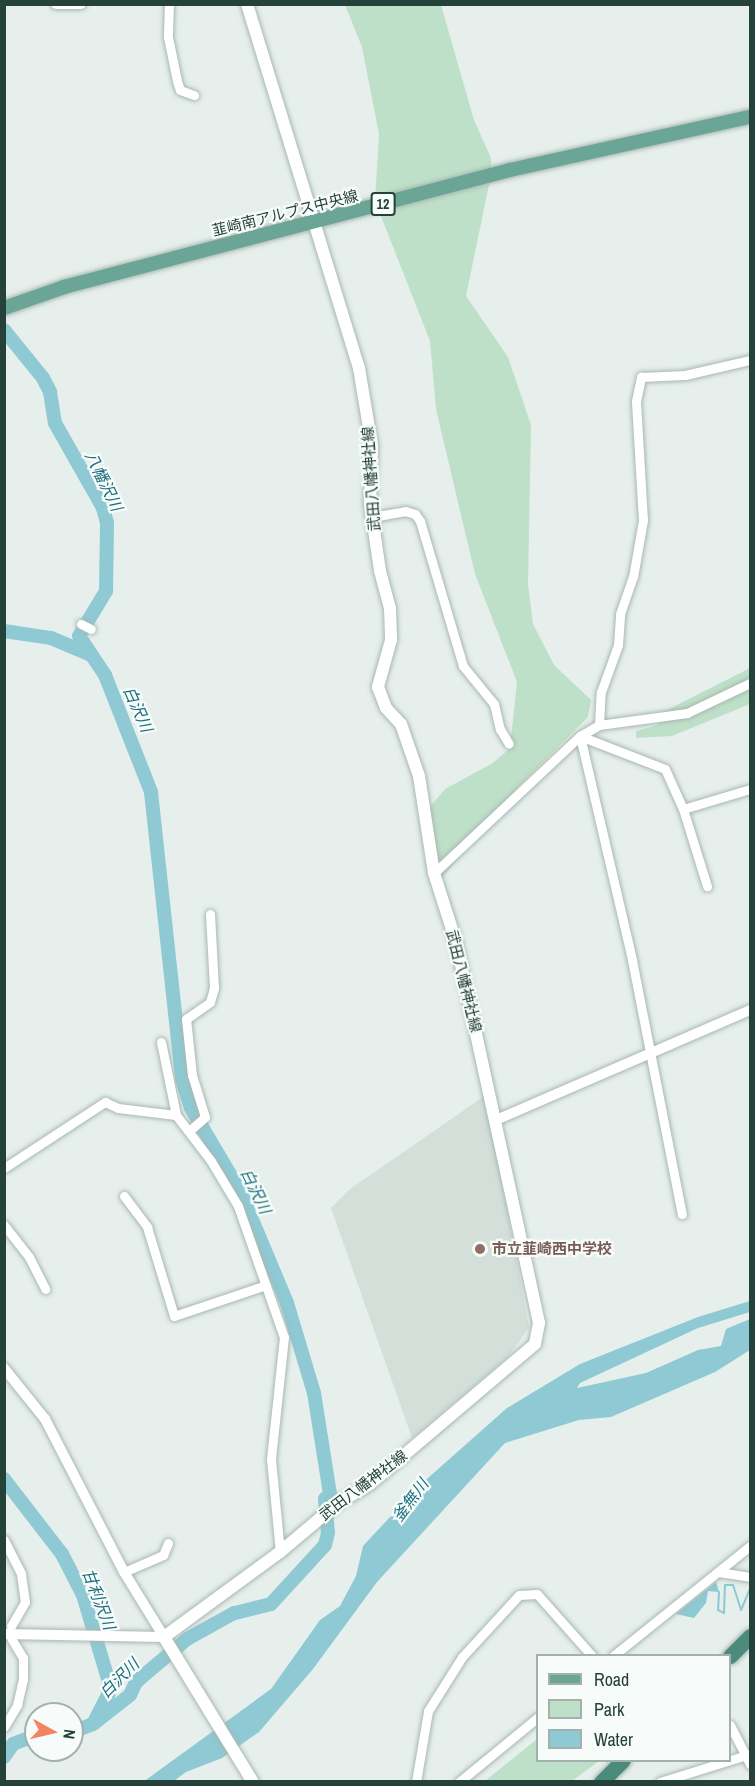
<!DOCTYPE html>
<meta charset="utf-8">
<style>
body{margin:0}
#map{position:relative;width:755px;height:1786px;overflow:hidden;background:#e6efeb;font-family:"Archivo Narrow","Noto Sans JP",sans-serif}
div>[style]{position:absolute}
.built>*{inset:0;background:#d4dfda}
.green>*{inset:0;background:#bfe0c8}
.water>*{inset:0;background:#8ec9d4}
.stream>*{height:2px;margin:-1px;padding:0 1px;transform-origin:1px;border-radius:1px;background:#8ec9d4}
.river>*{height:14px;margin:-7px;padding:0 7px;transform-origin:7px;border-radius:7px;background:#8ec9d4}
.roads{filter:drop-shadow(0 0 2px #a8b8b2) drop-shadow(0 0 2px #a8b8b2)}
.minor>*{height:9px;margin:-4.5px;padding:0 4.5px;transform-origin:4.5px;border-radius:4.5px;background:#fff}
.tertiary>*{height:10px;margin:-5px;padding:0 5px;transform-origin:5px;border-radius:5px;background:#fff}
.secondary>*{height:12px;margin:-6px;padding:0 6px;transform-origin:6px;border-radius:6px;background:#fff}
.primary>*{height:14px;margin:-7px;padding:0 7px;transform-origin:7px;border-radius:7px;background:#6aa596}
.trunk>*{height:15px;margin:-7.5px;padding:0 7.5px;transform-origin:7.5px;border-radius:7.5px;background:#4c8a7c}
.dots>*{width:16px;height:16px;translate:-50% -50%;box-sizing:border-box;border:3px solid #f7fbf9;border-radius:50%}
span{translate:-50% -50%;white-space:nowrap;text-align:center;line-height:1.15;-webkit-text-stroke:4.5px #f7fbf9;paint-order:stroke}
.shield-label span{padding:2px 4px;background:#f7fbf9;border:2px solid;border-radius:4px;-webkit-text-stroke-width:0}
.shield-label{font-size:14px;color:#24423a;font-weight:700}
.street-label{font-size:15px;color:#24423a}
.education-label{font-size:15px;color:#785e54;font-weight:700}
.left{translate:0 -50%;text-align:left}
.water-label{font-size:16px;color:#1c6f80;font-style:italic}
.frame{position:absolute;inset:0;border:6px solid #24423a;pointer-events:none}
.legend{position:absolute;left:536px;top:1654px;width:195px;height:108px;box-sizing:border-box;background:#f7fbf9;border:2px solid #a3b1ad;margin:0;padding:8px 10px;list-style:none;font-size:18px;color:#24423a}
.legend li{display:flex;align-items:center;gap:12px;height:30px}
.legend b{width:30px;border:2px solid #a3b1ad}
.north{position:absolute;left:24px;top:1702px;width:60px;height:60px;box-sizing:border-box;background:#f7fbf9;border:2px solid #a3b1ad;border-radius:50%;rotate:98deg;font-size:16px;font-weight:700;line-height:24px;text-align:center;color:#24423a}
.north::after{content:'';display:block;margin:auto;width:21px;height:27px;background:#f4845f;clip-path:polygon(50% 0,100% 100%,50% 72%,0 100%)}
</style>
<div id="map">
<div class="built">
<div style="clip-path:polygon(486px 1095px,529px 1327px,509px 1356px,412px 1438px,331px 1208px,350px 1189px)"></div>
</div>
<div class="green">
<div style="clip-path:polygon(345px 5px,441px 5px,474px 120px,491px 158px,491px 175px,466px 296px,508px 357px,531px 425px,528px 584px,533px 624px,554px 665px,591px 700px,588px 717px,518px 787px,436px 885px,426px 849px,430px 807px,445px 789px,493px 763px,510px 748px,517px 682px,475px 574px,436px 409px,430px 341px,375px 201px,379px 134px,362px 47px)"></div>
<div style="clip-path:polygon(750px 668px,750px 704px,672px 736px,636px 738px,636px 731px,658px 725px,663px 712px)"></div>
<div style="clip-path:polygon(537px 1739px,538px 1760px,599px 1761px,572px 1781px,485px 1781px)"></div>
</div>
<div class="water">
<div style="clip-path:polygon(750px 1301px,750px 1312px,698px 1328px,580px 1383px,577px 1388px,646px 1373px,698px 1350px,721px 1346px,726px 1329px,750px 1319px,750px 1350px,715px 1372px,611px 1417px,579px 1420px,505px 1443px,377px 1582px,313px 1669px,259px 1732px,222px 1758px,186px 1772px,174px 1781px,143px 1782px,271px 1689px,320px 1620px,340px 1606px,356px 1576px,363px 1546px,419px 1486px,507px 1408px,580px 1364px,698px 1317px)"></div>
<div style="clip-path:polygon(716px 1582px,719px 1592px,708px 1591px,706px 1603px,694px 1618px,676px 1614px)"></div>
</div>
<div class="stream">
<div style="left:719px;top:1592px;width:18px;rotate:93deg"></div>
<div style="left:718px;top:1610px;width:7px;rotate:27deg"></div>
<div style="left:724px;top:1613px;width:28px;rotate:-88deg"></div>
<div style="left:725px;top:1585px;width:8px"></div>
<div style="left:733px;top:1585px;width:26px;rotate:72deg"></div>
<div style="left:741px;top:1610px;width:23px;rotate:-67deg"></div>
</div>
<div class="river">
<div style="left:4px;top:330px;width:62px;rotate:50.9deg"></div>
<div style="left:43px;top:378px;width:16px;rotate:63deg"></div>
<div style="left:50px;top:392px;width:31px;rotate:81deg"></div>
<div style="left:55px;top:423px;width:98px;rotate:60.5deg"></div>
<div style="left:103px;top:508px;width:16px;rotate:75deg"></div>
<div style="left:107px;top:523px;width:68px;rotate:90.8deg"></div>
<div style="left:106px;top:591px;width:52px;rotate:121deg"></div>
<div style="left:79px;top:636px;width:47px;rotate:56.3deg"></div>
<div style="left:105px;top:675px;width:126px;rotate:68.5deg"></div>
<div style="left:151px;top:792px;width:289px;rotate:83.8deg"></div>
<div style="left:182px;top:1079px;width:30px;rotate:73deg"></div>
<div style="left:191px;top:1108px;width:99px;rotate:59.5deg"></div>
<div style="left:241px;top:1193px;width:119px;rotate:67.3deg"></div>
<div style="left:287px;top:1303px;width:94px;rotate:73.3deg"></div>
<div style="left:314px;top:1393px;width:102px;rotate:81deg"></div>
<div style="left:330px;top:1494px;width:7px;rotate:135deg"></div>
<div style="left:325px;top:1499px;width:34px;rotate:85deg"></div>
<div style="left:328px;top:1533px;width:12px;rotate:104deg"></div>
<div style="left:325px;top:1545px;width:80px;rotate:132.5deg"></div>
<div style="left:271px;top:1604px;width:38px;rotate:166deg"></div>
<div style="left:234px;top:1613px;width:54px;rotate:151deg"></div>
<div style="left:187px;top:1639px;width:67px;rotate:139.9deg"></div>
<div style="left:136px;top:1682px;width:14px;rotate:115deg"></div>
<div style="left:130px;top:1695px;width:47px;rotate:141.9deg"></div>
<div style="left:4px;top:631px;width:48px;rotate:8.5deg"></div>
<div style="left:51px;top:638px;width:43px;rotate:23deg"></div>
<div style="left:4px;top:1479px;width:95px;rotate:52.3deg"></div>
<div style="left:62px;top:1554px;width:46px;rotate:62.9deg"></div>
<div style="left:83px;top:1595px;width:98px;rotate:73.4deg"></div>
<div style="left:111px;top:1689px;width:39px;rotate:117deg"></div>
<div style="left:93px;top:1724px;width:22px;rotate:159deg"></div>
<div style="left:4px;top:1757px;width:16px;rotate:-55deg"></div>
<div style="left:13px;top:1744px;width:25px;rotate:-21deg"></div>
</div>
<div class="roads">
<div class="minor">
<div style="left:169px;top:4px;width:33px;rotate:92deg"></div>
<div style="left:168px;top:37px;width:45px;rotate:78.4deg"></div>
<div style="left:177px;top:81px;width:9px;rotate:72deg"></div>
<div style="left:180px;top:90px;width:15px;rotate:20deg"></div>
<div style="left:372px;top:517px;width:34px;rotate:-10deg"></div>
<div style="left:405px;top:511px;width:10px;rotate:17deg"></div>
<div style="left:415px;top:514px;width:9px;rotate:54deg"></div>
<div style="left:420px;top:521px;width:151px;rotate:73.5deg"></div>
<div style="left:463px;top:666px;width:49px;rotate:50.8deg"></div>
<div style="left:494px;top:704px;width:26px;rotate:77deg"></div>
<div style="left:500px;top:729px;width:17px;rotate:59deg"></div>
<div style="left:81px;top:624px;width:11px;rotate:27deg"></div>
<div style="left:599px;top:725px;width:33px;rotate:-87deg"></div>
<div style="left:601px;top:692px;width:50px;rotate:-70.1deg"></div>
<div style="left:618px;top:645px;width:31px;rotate:-86deg"></div>
<div style="left:620px;top:614px;width:39px;rotate:-71deg"></div>
<div style="left:633px;top:577px;width:58px;rotate:-80deg"></div>
<div style="left:643px;top:520px;width:119px;rotate:-93.4deg"></div>
<div style="left:636px;top:401px;width:25px;rotate:-78deg"></div>
<div style="left:641px;top:377px;width:44px;rotate:-2.6deg"></div>
<div style="left:685px;top:375px;width:67px;rotate:-13deg"></div>
<div style="left:580px;top:736px;width:230px;rotate:76.9deg"></div>
<div style="left:632px;top:960px;width:259px;rotate:78.9deg"></div>
<div style="left:580px;top:736px;width:91px;rotate:21.2deg"></div>
<div style="left:665px;top:769px;width:44px;rotate:65.8deg"></div>
<div style="left:683px;top:809px;width:81px;rotate:72.7deg"></div>
<div style="left:683px;top:809px;width:70px;rotate:-16.6deg"></div>
<div style="left:434px;top:873px;width:200px;rotate:-43.2deg"></div>
<div style="left:580px;top:736px;width:22px;rotate:-30deg"></div>
<div style="left:599px;top:725px;width:89px;rotate:-7.8deg"></div>
<div style="left:687px;top:713px;width:70px;rotate:-25.5deg"></div>
<div style="left:161px;top:1042px;width:75px;rotate:78.4deg"></div>
<div style="left:189px;top:1131px;width:21px;rotate:-41deg"></div>
<div style="left:205px;top:1117px;width:44px;rotate:-107.2deg"></div>
<div style="left:192px;top:1075px;width:56px;rotate:-96.1deg"></div>
<div style="left:186px;top:1019px;width:29px;rotate:-35deg"></div>
<div style="left:210px;top:1002px;width:15px;rotate:-74deg"></div>
<div style="left:214px;top:988px;width:74px;rotate:-93.1deg"></div>
<div style="left:4px;top:1168px;width:121px;rotate:-33.2deg"></div>
<div style="left:105px;top:1102px;width:14px;rotate:25deg"></div>
<div style="left:118px;top:1108px;width:58px;rotate:6.9deg"></div>
<div style="left:176px;top:1115px;width:58px;rotate:52.7deg"></div>
<div style="left:211px;top:1161px;width:52px;rotate:59deg"></div>
<div style="left:238px;top:1206px;width:139px;rotate:70.7deg"></div>
<div style="left:284px;top:1337px;width:123px;rotate:96.1deg"></div>
<div style="left:271px;top:1459px;width:93px;rotate:84.5deg"></div>
<div style="left:124px;top:1196px;width:39px;rotate:53deg"></div>
<div style="left:147px;top:1227px;width:93px;rotate:73.1deg"></div>
<div style="left:174px;top:1316px;width:94px;rotate:-18.6deg"></div>
<div style="left:4px;top:1225px;width:41px;rotate:52deg"></div>
<div style="left:29px;top:1257px;width:36px;rotate:63deg"></div>
<div style="left:4px;top:1540px;width:38px;rotate:63deg"></div>
<div style="left:21px;top:1574px;width:28px;rotate:82deg"></div>
<div style="left:25px;top:1602px;width:28px;rotate:120deg"></div>
<div style="left:124px;top:1572px;width:43px;rotate:-23.6deg"></div>
<div style="left:163px;top:1555px;width:13px;rotate:-67deg"></div>
<div style="left:719px;top:1572px;width:31px;rotate:9deg"></div>
<div style="left:613px;top:1656px;width:176px;rotate:-38.8deg"></div>
<div style="left:730px;top:1725px;width:44px;rotate:62.9deg"></div>
<div style="left:4px;top:1727px;width:26px;rotate:-59deg"></div>
<div style="left:17px;top:1705px;width:27px;rotate:-77deg"></div>
<div style="left:23px;top:1679px;width:21px;rotate:-90deg"></div>
<div style="left:23px;top:1658px;width:23px;rotate:-121deg"></div>
<div style="left:416px;top:1782px;width:72px;rotate:-80.4deg"></div>
<div style="left:428px;top:1711px;width:64px;rotate:-57.8deg"></div>
<div style="left:462px;top:1657px;width:84px;rotate:-47.4deg"></div>
<div style="left:519px;top:1595px;width:18px;rotate:-3deg"></div>
<div style="left:537px;top:1594px;width:83px;rotate:48.4deg"></div>
<div style="left:459px;top:1782px;width:102px;rotate:-39.4deg"></div>
<div style="left:660px;top:1782px;width:94px;rotate:-17.3deg"></div>
</div>
<div class="tertiary">
<div style="left:56px;top:4px;width:25px"></div>
<div style="left:496px;top:1120px;width:277px;rotate:-23.4deg"></div>
<div style="left:4px;top:1368px;width:65px;rotate:51.2deg"></div>
<div style="left:45px;top:1419px;width:172px;rotate:62.7deg"></div>
<div style="left:124px;top:1572px;width:76px;rotate:58.4deg"></div>
<div style="left:164px;top:1637px;width:160px;rotate:-178.9deg"></div>
</div>
<div class="secondary">
<div style="left:247px;top:4px;width:381px;rotate:72.9deg"></div>
<div style="left:359px;top:368px;width:79px;rotate:80.5deg"></div>
<div style="left:372px;top:446px;width:57px;rotate:92deg"></div>
<div style="left:370px;top:503px;width:69px;rotate:81.6deg"></div>
<div style="left:380px;top:571px;width:38px;rotate:75deg"></div>
<div style="left:390px;top:608px;width:32px;rotate:88deg"></div>
<div style="left:391px;top:640px;width:49px;rotate:105.5deg"></div>
<div style="left:378px;top:687px;width:22px;rotate:69deg"></div>
<div style="left:386px;top:708px;width:22px;rotate:47deg"></div>
<div style="left:401px;top:724px;width:55px;rotate:70.9deg"></div>
<div style="left:419px;top:776px;width:98px;rotate:81.2deg"></div>
<div style="left:434px;top:873px;width:72px;rotate:72.3deg"></div>
<div style="left:456px;top:942px;width:390px;rotate:77.7deg"></div>
<div style="left:539px;top:1323px;width:21px;rotate:101deg"></div>
<div style="left:535px;top:1344px;width:216px;rotate:139.7deg"></div>
<div style="left:370px;top:1484px;width:39px;rotate:149deg"></div>
<div style="left:337px;top:1504px;width:75px;rotate:139.9deg"></div>
<div style="left:280px;top:1552px;width:144px;rotate:143.8deg"></div>
<div style="left:164px;top:1637px;width:170px;rotate:58.5deg"></div>
</div>
<div class="primary">
<div style="left:4px;top:308px;width:64px;rotate:-19.3deg"></div>
<div style="left:64px;top:287px;width:461px;rotate:-14.7deg"></div>
<div style="left:510px;top:170px;width:246px;rotate:-12.5deg"></div>
</div>
<div class="trunk">
<div style="left:730px;top:1656px;width:28px;rotate:-45deg"></div>
<div style="left:601px;top:1782px;width:31px;rotate:-45deg"></div>
</div>
</div>
<div class="dots">
<div style="left:480px;top:1249px;background:#8d6e63"></div>
</div>
<div class="shield-label">
<span style="left:383px;top:204px">12</span>
</div>
<div class="street-label">
<span style="left:285px;top:213px;rotate:-14deg">韮崎南アルプス中央線</span>
<span style="left:371px;top:479px;rotate:-94deg">武田八幡神社線</span>
<span style="left:464px;top:981px;rotate:76deg">武田八幡神社線</span>
<span style="left:363px;top:1485px;rotate:-37deg">武田八幡神社線</span>
</div>
<div class="education-label">
<span class="left" style="left:492px;top:1249px">市立韮崎西中学校</span>
</div>
<div class="water-label">
<span style="left:104px;top:481px;rotate:64deg">八幡沢川</span>
<span style="left:138px;top:709px;rotate:66deg">白沢川</span>
<span style="left:256px;top:1191px;rotate:64deg">白沢川</span>
<span style="left:410px;top:1500px;rotate:-53deg">釜無川</span>
<span style="left:99px;top:1599px;rotate:69deg">甘利沢川</span>
<span style="left:119px;top:1678px;rotate:-45deg">白沢川</span>
</div>
<div class="frame"></div>
<ul class="legend">
<li><b style="height:8px;background:#6aa596"></b>Road</li>
<li><b style="height:16px;background:#bfe0c8"></b>Park</li>
<li><b style="height:16px;background:#8ec9d4"></b>Water</li>
</ul>
<div class="north">N</div>
</div>
